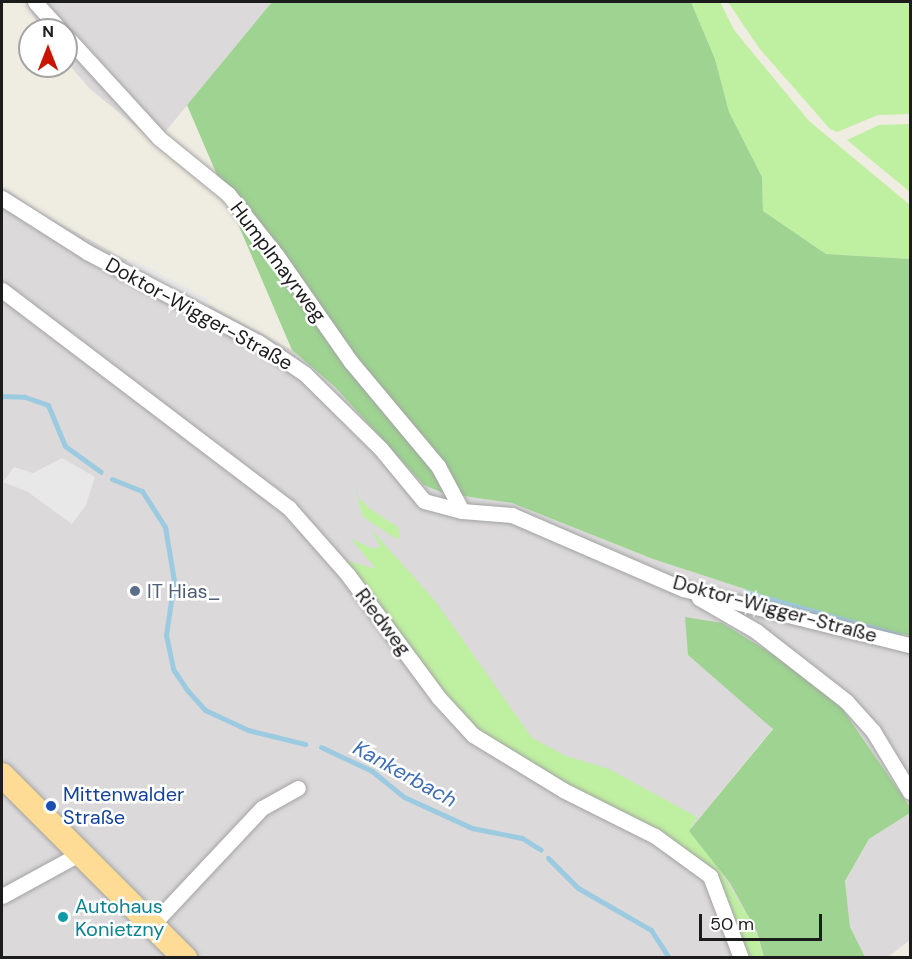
<!DOCTYPE html>
<meta charset="utf-8">
<style>
body{margin:0}
#map{position:relative;width:912px;height:959px;overflow:hidden;background:#efece1;font-family:"DM Sans",sans-serif}
div>[style]{position:absolute}
.residential>*{inset:0;background:#dbd9d9}
.grass>*{inset:0;background:#bfefa1}
.forest>*{inset:0;background:#9ed391}
.parking>*{inset:0;background:#e8e8e8}
.stream>*{height:5px;margin:-2.5px;padding:0 2.5px;transform-origin:2.5px;border-radius:2.5px;background:#9ccbe1}
.roads{filter:drop-shadow(0 0 2px #a3a3a3) drop-shadow(0 0 2px #a3a3a3)}
.street>*{height:15px;margin:-7.5px;padding:0 7.5px;transform-origin:7.5px;border-radius:7.5px;background:#fff}
.primary>*{height:24px;margin:-12px;padding:0 12px;transform-origin:12px;border-radius:12px;background:#ffdc96}
.dots>*{width:16px;height:16px;translate:-50% -50%;box-sizing:border-box;border:3px solid #fff;border-radius:50%}
span{translate:-50% -50%;white-space:nowrap;text-align:center;line-height:1.15;-webkit-text-stroke:5px #fff;paint-order:stroke}
.street-label{font-size:20px;color:#1c1c1c}
.service-label{font-size:20px;color:#4e5e75}
.left{translate:0 -50%;text-align:left}
.transit-label{font-size:20px;color:#164399}
.culture-label{font-size:20px;color:#0d838f}
.water-label{font-size:21px;color:#406eb5;font-style:italic}
.frame{position:absolute;inset:0;border:3px solid #1c1c1c;pointer-events:none}
.north{position:absolute;left:18px;top:18px;width:60px;height:60px;box-sizing:border-box;background:#fff;border:2px solid #a4a4a4;border-radius:50%;rotate:0deg;font-size:16px;font-weight:700;line-height:24px;text-align:center;color:#1c1c1c}
.north::after{content:'';display:block;margin:auto;width:21px;height:27px;background:#c91500;clip-path:polygon(50% 0,100% 100%,50% 72%,0 100%)}
.scale{position:absolute;left:699px;top:914px;width:123px;height:27px;box-sizing:border-box;border:3px solid #1c1c1c;border-top:0;padding-left:8px;font-size:18px;line-height:21px;white-space:nowrap;color:#1c1c1c;-webkit-text-stroke:4px #fff;paint-order:stroke}
</style>
<div id="map">
<div class="residential">
<div style="clip-path:polygon(26px 2px,272px 2px,156px 143px,90px 89px,66px 61px,66px 30px,41px 30px)"></div>
<div style="clip-path:polygon(2px 187px,37px 211px,292px 350px,335px 387px,425px 485px,443px 493px,512px 503px,653px 559px,782px 601px,910px 636px,910px 807px,843px 710px,688px 655px,773px 728px,689px 831px,730px 882px,757px 932px,764px 957px,2px 957px)"></div>
<div style="clip-path:polygon(910px 813px,910px 940px,888px 957px,865px 957px,850px 927px,845px 881px,869px 839px)"></div>
</div>
<div class="grass">
<div style="clip-path:polygon(691px 2px,720px 2px,734px 30px,809px 121px,910px 205px,910px 259px,826px 254px,763px 211px,762px 177px,729px 112px,715px 59px)"></div>
<div style="clip-path:polygon(728px 2px,910px 2px,910px 114px,878px 115px,837px 132px,830px 129px,759px 48px)"></div>
<div style="clip-path:polygon(910px 124px,910px 192px,847px 140px,879px 125px)"></div>
<div style="clip-path:polygon(358px 488px,358px 497px,370px 509px,398px 527px,400px 536px,397px 539px,363px 517px,356px 490px)"></div>
<div style="clip-path:polygon(371px 529px,436px 602px,532px 738px,566px 756px,609px 769px,697px 817px,689px 831px,718px 867px,754px 927px,764px 957px,746px 957px,717px 874px,487px 738px,461px 717px,337px 558px,376px 569px,351px 539px,374px 549px,380px 546px)"></div>
</div>
<div class="forest">
<div style="clip-path:polygon(272px 2px,691px 2px,715px 59px,729px 112px,762px 177px,763px 211px,826px 254px,910px 259px,910px 636px,782px 601px,653px 559px,512px 503px,443px 493px,424px 485px,335px 387px,292px 350px,187px 105px)"></div>
<div style="clip-path:polygon(685px 617px,722px 623px,811px 678px,843px 710px,910px 807px,910px 813px,869px 839px,845px 881px,850px 927px,865px 957px,764px 957px,757px 932px,730px 883px,689px 831px,773px 729px,688px 655px)"></div>
</div>
<div class="parking">
<div style="clip-path:polygon(134px 260px,208px 299px,209px 311px,122px 262px)"></div>
<div style="clip-path:polygon(62px 458px,95px 477px,86px 505px,72px 524px,28px 492px,3px 482px,14px 467px,33px 473px)"></div>
</div>
<div class="stream">
<div style="left:2px;top:396px;width:23px;rotate:2deg"></div>
<div style="left:25px;top:397px;width:24px;rotate:19deg"></div>
<div style="left:48px;top:405px;width:44px;rotate:67.5deg"></div>
<div style="left:65px;top:446px;width:44px;rotate:35.8deg"></div>
<div style="left:112px;top:479px;width:32px;rotate:22deg"></div>
<div style="left:142px;top:491px;width:43px;rotate:57.4deg"></div>
<div style="left:165px;top:527px;width:55px;rotate:80.5deg"></div>
<div style="left:174px;top:581px;width:55px;rotate:98.4deg"></div>
<div style="left:166px;top:635px;width:35px;rotate:78deg"></div>
<div style="left:173px;top:669px;width:27px;rotate:56deg"></div>
<div style="left:188px;top:691px;width:25px;rotate:48deg"></div>
<div style="left:205px;top:710px;width:47px;rotate:24.9deg"></div>
<div style="left:248px;top:730px;width:59px;rotate:13.8deg"></div>
<div style="left:745px;top:592px;width:160px;rotate:15.6deg"></div>
<div style="left:321px;top:747px;width:56px;rotate:25.2deg"></div>
<div style="left:372px;top:771px;width:41px;rotate:39.1deg"></div>
<div style="left:404px;top:797px;width:75px;rotate:24.5deg"></div>
<div style="left:472px;top:828px;width:51px;rotate:11.3deg"></div>
<div style="left:522px;top:838px;width:22px;rotate:32deg"></div>
<div style="left:548px;top:858px;width:42px;rotate:45deg"></div>
<div style="left:578px;top:888px;width:84px;rotate:29.9deg"></div>
<div style="left:651px;top:930px;width:33px;rotate:57deg"></div>
</div>
<div class="roads">
<div class="street">
<div style="left:35px;top:2px;width:38px;rotate:48deg"></div>
<div style="left:66px;top:36px;width:138px;rotate:47.6deg"></div>
<div style="left:159px;top:138px;width:89px;rotate:39.1deg"></div>
<div style="left:228px;top:194px;width:79px;rotate:51.7deg"></div>
<div style="left:277px;top:256px;width:129px;rotate:55.1deg"></div>
<div style="left:351px;top:362px;width:136px;rotate:50.1deg"></div>
<div style="left:438px;top:466px;width:51px;rotate:61.9deg"></div>
<div style="left:2px;top:198px;width:101px;rotate:32.4deg"></div>
<div style="left:87px;top:252px;width:193px;rotate:27.8deg"></div>
<div style="left:258px;top:342px;width:57px;rotate:34.2deg"></div>
<div style="left:305px;top:374px;width:107px;rotate:44.6deg"></div>
<div style="left:381px;top:449px;width:67px;rotate:50.4deg"></div>
<div style="left:424px;top:501px;width:39px;rotate:15deg"></div>
<div style="left:462px;top:511px;width:50px;rotate:4.6deg"></div>
<div style="left:512px;top:515px;width:186px;rotate:23.4deg"></div>
<div style="left:683px;top:589px;width:234px;rotate:13.9deg"></div>
<div style="left:2px;top:290px;width:360px;rotate:37.2deg"></div>
<div style="left:289px;top:508px;width:89px;rotate:48.6deg"></div>
<div style="left:348px;top:575px;width:153px;rotate:53.5deg"></div>
<div style="left:439px;top:698px;width:50px;rotate:47.4deg"></div>
<div style="left:473px;top:735px;width:105px;rotate:31.4deg"></div>
<div style="left:563px;top:790px;width:103px;rotate:26.6deg"></div>
<div style="left:655px;top:836px;width:68px;rotate:36deg"></div>
<div style="left:710px;top:876px;width:88px;rotate:69.3deg"></div>
<div style="left:699px;top:598px;width:66px;rotate:30.1deg"></div>
<div style="left:756px;top:631px;width:114px;rotate:37.9deg"></div>
<div style="left:846px;top:701px;width:40px;rotate:48deg"></div>
<div style="left:873px;top:731px;width:71px;rotate:58.8deg"></div>
<div style="left:2px;top:896px;width:88px;rotate:-28.6deg"></div>
<div style="left:152px;top:925px;width:161px;rotate:-46.8deg"></div>
<div style="left:262px;top:808px;width:41px;rotate:-29.1deg"></div>
</div>
<div class="primary">
<div style="left:2px;top:775px;width:259px;rotate:45deg"></div>
</div>
</div>
<div class="dots">
<div style="left:135px;top:591px;background:#5c6f8a"></div>
<div style="left:51px;top:806px;background:#1a4fb4"></div>
<div style="left:63px;top:917px;background:#0f9aa8"></div>
</div>
<div class="street-label">
<span style="left:278px;top:262px;rotate:53deg">Humplmayrweg</span>
<span style="left:199px;top:314px;rotate:29deg">Doktor-Wigger-Straße</span>
<span style="left:775px;top:609px;rotate:15deg">Doktor-Wigger-Straße</span>
<span style="left:383px;top:622px;rotate:53deg">Riedweg</span>
</div>
<div class="service-label">
<span class="left" style="left:147px;top:591px">IT Hias_</span>
</div>
<div class="transit-label">
<span class="left" style="left:63px;top:806px">Mittenwalder<br>Straße</span>
</div>
<div class="culture-label">
<span class="left" style="left:75px;top:918px">Autohaus<br>Konietzny</span>
</div>
<div class="water-label">
<span style="left:405px;top:774px;rotate:29deg">Kankerbach</span>
</div>
<div class="frame"></div>
<div class="north">N</div>
<div class="scale">50 m</div>
</div>
